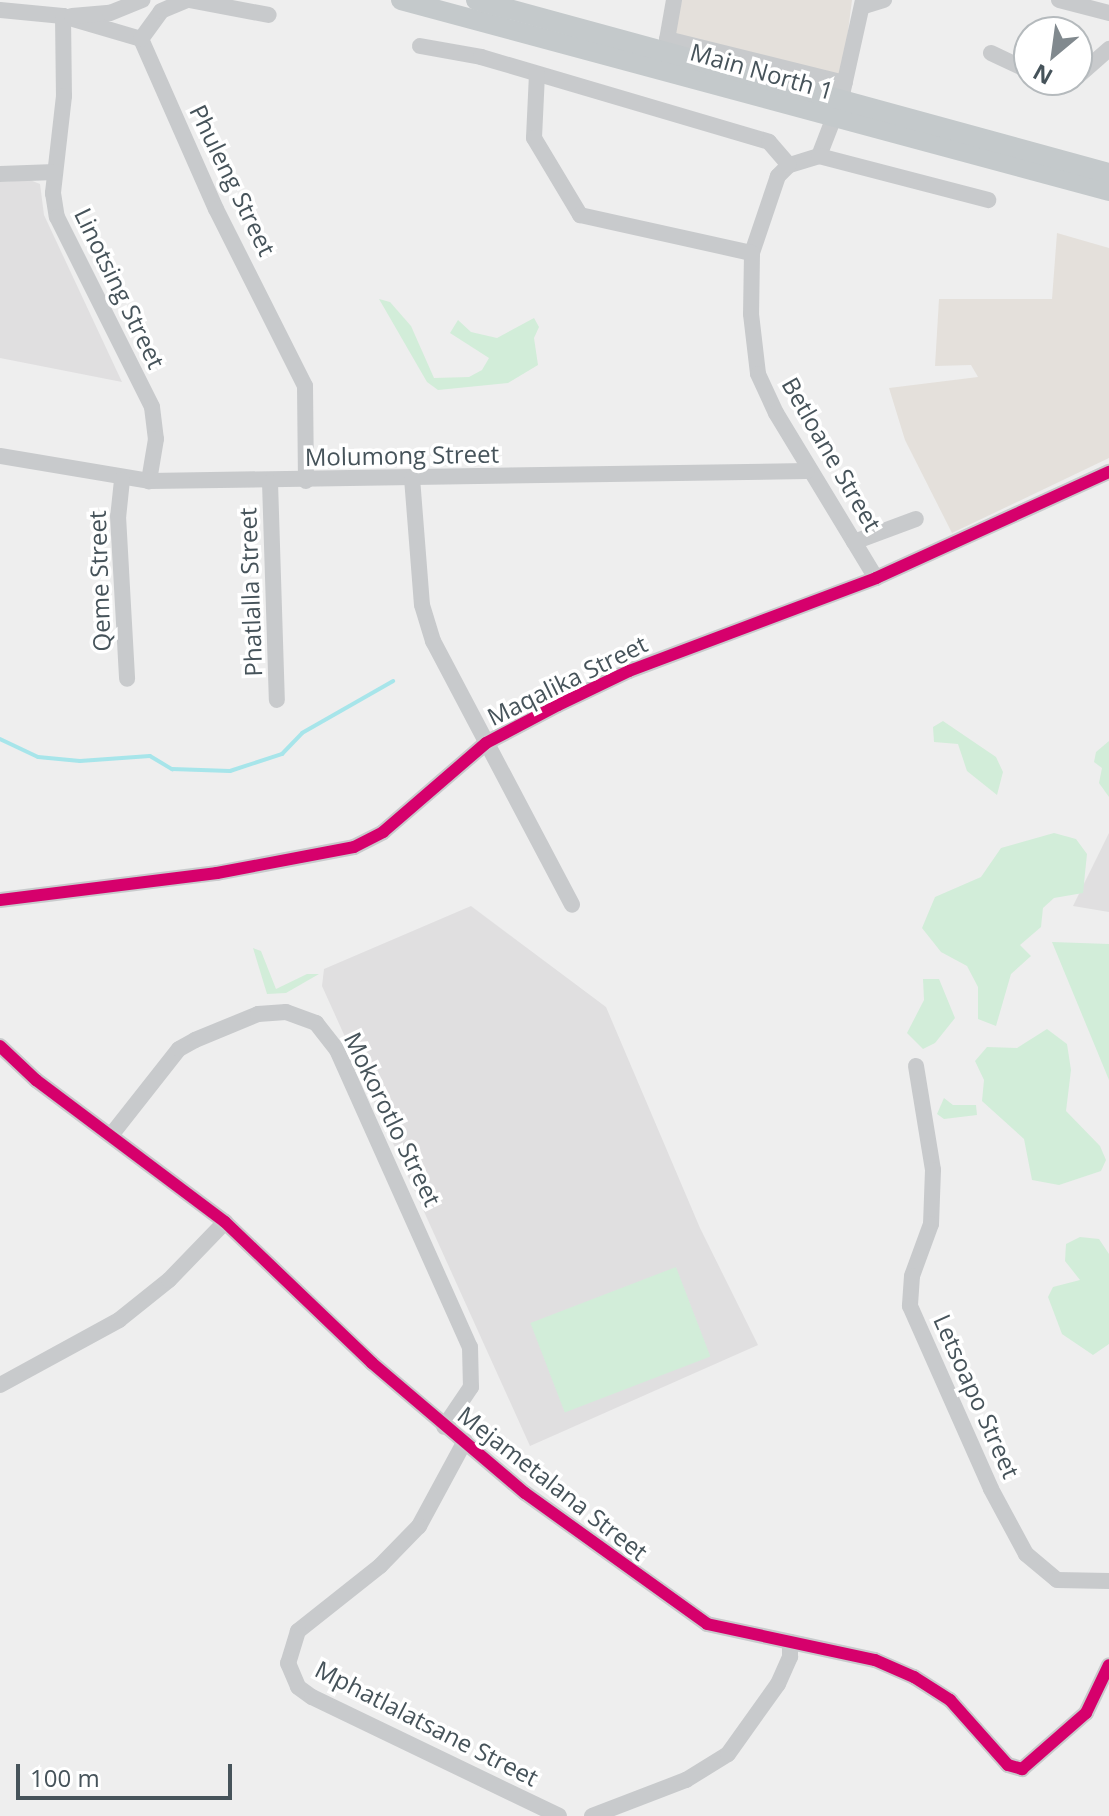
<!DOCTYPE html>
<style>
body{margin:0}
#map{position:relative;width:1109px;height:1816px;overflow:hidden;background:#eee;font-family:"Open Sans",sans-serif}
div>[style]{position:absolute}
.commercial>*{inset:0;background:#e4e0db}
.education>*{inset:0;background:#e0dfe0}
.green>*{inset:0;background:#d2edd9;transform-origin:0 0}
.stream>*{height:4px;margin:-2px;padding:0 2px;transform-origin:2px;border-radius:2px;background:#a7e5ea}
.minor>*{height:16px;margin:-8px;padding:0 8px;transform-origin:8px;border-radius:8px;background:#c8cacc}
.major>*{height:20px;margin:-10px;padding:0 10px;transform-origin:10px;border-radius:10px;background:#c4c9cb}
.cycleway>*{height:12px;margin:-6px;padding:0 6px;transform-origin:6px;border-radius:6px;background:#d6006c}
span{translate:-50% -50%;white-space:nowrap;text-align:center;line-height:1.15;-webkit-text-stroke:7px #fff;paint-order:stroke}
.street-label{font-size:24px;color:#46535a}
.north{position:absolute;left:1013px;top:16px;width:80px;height:80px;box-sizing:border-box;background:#fff;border:2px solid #b5babd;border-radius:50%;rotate:209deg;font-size:22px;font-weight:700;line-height:32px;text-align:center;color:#46535a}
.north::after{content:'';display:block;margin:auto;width:28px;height:36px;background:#81898e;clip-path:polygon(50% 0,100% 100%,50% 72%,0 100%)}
.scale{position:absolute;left:16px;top:1764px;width:216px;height:36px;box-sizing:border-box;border:4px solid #46535a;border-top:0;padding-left:10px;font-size:24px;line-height:28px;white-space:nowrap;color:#46535a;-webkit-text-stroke:6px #fff;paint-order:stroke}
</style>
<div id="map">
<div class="commercial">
<div style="clip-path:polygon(682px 0,852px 0,842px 78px,673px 36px)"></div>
<div style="clip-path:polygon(1057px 233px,1109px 248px,1109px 458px,952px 533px,905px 440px,889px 388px,978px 377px,971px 365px,935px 366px,939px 299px,1052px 299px)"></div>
</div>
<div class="education">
<div style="clip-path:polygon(30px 180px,40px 184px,44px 215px,122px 382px,0 358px,0 182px)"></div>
<div style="clip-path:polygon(1109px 833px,1109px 912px,1073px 906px)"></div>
<div style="clip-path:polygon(471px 906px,606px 1007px,700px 1228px,758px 1345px,530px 1446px,322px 986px,324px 969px)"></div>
</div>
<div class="green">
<div style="clip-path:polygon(379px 299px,390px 302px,411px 326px,434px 378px,469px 377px,482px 370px,489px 358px,450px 333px,458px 320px,471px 332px,497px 338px,534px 318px,539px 327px,534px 338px,538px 365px,508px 383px,438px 390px,427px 382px)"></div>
<div style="clip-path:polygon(943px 721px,996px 757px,1003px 772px,997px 795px,967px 771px,958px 744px,934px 742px,933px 727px)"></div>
<div style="clip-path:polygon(1109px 741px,1109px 797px,1099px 783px,1102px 768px,1094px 762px,1096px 752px)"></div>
<div style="clip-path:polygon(1054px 833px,1076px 839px,1087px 854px,1083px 893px,1054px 898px,1043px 908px,1041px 927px,1020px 945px,1031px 956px,1011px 974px,996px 1026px,978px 1019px,978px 987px,967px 966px,941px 952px,922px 928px,935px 897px,981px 877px,1001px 848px)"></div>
<div style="clip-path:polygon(1052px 942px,1109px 944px,1109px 1080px)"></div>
<div style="clip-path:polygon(253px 948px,261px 951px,276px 989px,307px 974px,319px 974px,286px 993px,267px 994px)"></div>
<div style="clip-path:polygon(923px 979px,939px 979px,955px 1018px,935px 1043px,923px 1049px,907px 1033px,924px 1000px)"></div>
<div style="clip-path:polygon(1047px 1029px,1067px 1044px,1071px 1070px,1066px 1111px,1100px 1146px,1106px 1160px,1101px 1171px,1059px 1185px,1032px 1180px,1024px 1139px,982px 1101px,984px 1080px,975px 1061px,987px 1047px,1017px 1048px)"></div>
<div style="clip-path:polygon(944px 1098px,953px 1105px,976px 1105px,977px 1115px,944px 1119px,937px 1114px)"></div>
<div style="clip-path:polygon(1080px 1237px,1099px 1239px,1109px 1254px,1109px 1344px,1093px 1355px,1062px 1334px,1048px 1297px,1053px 1287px,1080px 1280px,1065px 1261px,1066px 1244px)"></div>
<div style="left:676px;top:1267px;width:96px;height:156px;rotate:69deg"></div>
</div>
<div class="stream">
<div style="left:0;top:739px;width:42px;rotate:25.3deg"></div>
<div style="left:38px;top:757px;width:42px;rotate:5.4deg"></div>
<div style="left:80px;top:761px;width:70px;rotate:-4.1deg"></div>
<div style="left:150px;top:756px;width:26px;rotate:31deg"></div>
<div style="left:172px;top:769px;width:58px;rotate:2deg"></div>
<div style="left:230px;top:771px;width:55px;rotate:-18.1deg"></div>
<div style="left:282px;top:754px;width:29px;rotate:-46deg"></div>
<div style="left:302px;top:733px;width:105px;rotate:-29.7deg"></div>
</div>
<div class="minor">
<div style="left:189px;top:0;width:81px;rotate:10.6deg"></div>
<div style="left:674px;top:0;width:40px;rotate:100deg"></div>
<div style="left:667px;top:39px;width:183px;rotate:13.9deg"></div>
<div style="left:863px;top:0;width:101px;rotate:102.5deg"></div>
<div style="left:841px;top:99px;width:61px;rotate:111.1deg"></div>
<div style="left:819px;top:156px;width:31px;rotate:163deg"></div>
<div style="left:789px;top:165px;width:16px;rotate:135deg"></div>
<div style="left:778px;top:176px;width:81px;rotate:108.7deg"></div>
<div style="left:752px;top:253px;width:61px;rotate:90.9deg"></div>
<div style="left:751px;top:314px;width:60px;rotate:83.3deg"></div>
<div style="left:758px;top:374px;width:43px;rotate:65.2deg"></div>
<div style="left:776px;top:413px;width:193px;rotate:58.8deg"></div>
<div style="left:1059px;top:0;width:52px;rotate:14.6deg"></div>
<div style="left:864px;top:6px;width:21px;rotate:-17deg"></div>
<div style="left:0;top:10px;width:63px;rotate:5.4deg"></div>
<div style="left:63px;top:16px;width:81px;rotate:16.4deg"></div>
<div style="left:141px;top:39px;width:186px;rotate:66.2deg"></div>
<div style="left:216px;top:209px;width:198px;rotate:63.3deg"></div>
<div style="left:305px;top:386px;width:95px;rotate:89.4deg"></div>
<div style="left:63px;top:16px;width:80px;rotate:89.3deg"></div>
<div style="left:64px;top:96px;width:98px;rotate:96.5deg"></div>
<div style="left:53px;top:193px;width:24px;rotate:81deg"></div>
<div style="left:57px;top:217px;width:212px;rotate:63.4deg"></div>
<div style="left:152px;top:407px;width:32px;rotate:83deg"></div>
<div style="left:156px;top:439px;width:43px;rotate:99.5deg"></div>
<div style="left:72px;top:16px;width:38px;rotate:-5deg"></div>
<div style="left:110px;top:13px;width:35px;rotate:-22deg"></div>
<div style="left:141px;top:39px;width:34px;rotate:-54deg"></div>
<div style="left:161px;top:11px;width:28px;rotate:-23deg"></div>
<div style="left:420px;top:46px;width:62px;rotate:10.2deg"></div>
<div style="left:481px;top:57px;width:300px;rotate:16.4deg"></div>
<div style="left:769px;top:142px;width:30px;rotate:49deg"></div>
<div style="left:991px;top:53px;width:42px;rotate:25.3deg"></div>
<div style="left:537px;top:74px;width:64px;rotate:92.7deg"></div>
<div style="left:534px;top:138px;width:90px;rotate:59.1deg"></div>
<div style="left:580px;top:215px;width:176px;rotate:12.5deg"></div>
<div style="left:1077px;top:77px;width:43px;rotate:-41.2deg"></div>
<div style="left:819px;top:156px;width:175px;rotate:14.6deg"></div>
<div style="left:0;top:174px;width:55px;rotate:-2.1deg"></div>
<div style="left:0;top:456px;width:151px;rotate:9.5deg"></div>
<div style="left:149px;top:481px;width:658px;rotate:-0.87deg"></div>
<div style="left:412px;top:478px;width:127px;rotate:85.5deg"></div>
<div style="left:422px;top:605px;width:38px;rotate:73deg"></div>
<div style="left:433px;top:641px;width:298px;rotate:62.2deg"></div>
<div style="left:122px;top:480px;width:36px;rotate:96deg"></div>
<div style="left:118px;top:516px;width:163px;rotate:86.8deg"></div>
<div style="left:270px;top:482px;width:218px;rotate:88.2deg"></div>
<div style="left:854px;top:542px;width:66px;rotate:-20.4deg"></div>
<div style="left:0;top:900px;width:219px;rotate:-7.1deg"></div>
<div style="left:217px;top:873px;width:139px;rotate:-10.7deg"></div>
<div style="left:354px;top:847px;width:33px;rotate:-27deg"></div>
<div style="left:383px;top:832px;width:136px;rotate:-40.8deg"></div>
<div style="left:486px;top:743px;width:81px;rotate:-27.8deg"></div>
<div style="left:558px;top:705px;width:79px;rotate:-25.6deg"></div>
<div style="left:629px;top:671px;width:264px;rotate:-20.6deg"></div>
<div style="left:876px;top:578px;width:256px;rotate:-24.5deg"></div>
<div style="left:0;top:1046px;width:50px;rotate:43.4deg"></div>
<div style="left:36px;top:1080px;width:236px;rotate:36.9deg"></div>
<div style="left:225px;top:1222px;width:204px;rotate:43.8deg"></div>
<div style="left:372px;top:1363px;width:201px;rotate:40.4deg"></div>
<div style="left:525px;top:1493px;width:224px;rotate:35.7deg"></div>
<div style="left:707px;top:1624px;width:172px;rotate:12.1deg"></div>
<div style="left:875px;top:1660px;width:43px;rotate:23.6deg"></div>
<div style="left:914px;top:1677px;width:43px;rotate:32.6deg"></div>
<div style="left:950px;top:1700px;width:87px;rotate:48.3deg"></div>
<div style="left:1008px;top:1765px;width:15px;rotate:16deg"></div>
<div style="left:1022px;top:1769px;width:85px;rotate:-41.2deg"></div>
<div style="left:1086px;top:1713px;width:53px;rotate:-64.4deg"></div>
<div style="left:916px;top:1066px;width:105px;rotate:80.7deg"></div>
<div style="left:933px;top:1170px;width:54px;rotate:92.1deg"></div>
<div style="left:931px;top:1224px;width:55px;rotate:110.1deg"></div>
<div style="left:912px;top:1276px;width:30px;rotate:94deg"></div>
<div style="left:910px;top:1306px;width:200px;rotate:66.1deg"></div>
<div style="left:991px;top:1489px;width:74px;rotate:61.7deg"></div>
<div style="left:1026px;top:1554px;width:40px;rotate:40deg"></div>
<div style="left:1057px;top:1580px;width:52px;rotate:1.1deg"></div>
<div style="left:112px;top:1134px;width:108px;rotate:-51.8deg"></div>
<div style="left:179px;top:1049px;width:18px;rotate:-29deg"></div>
<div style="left:195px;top:1040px;width:68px;rotate:-22.4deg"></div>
<div style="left:258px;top:1014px;width:28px;rotate:-4deg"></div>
<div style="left:286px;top:1012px;width:32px;rotate:20deg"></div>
<div style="left:316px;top:1023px;width:34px;rotate:52deg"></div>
<div style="left:337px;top:1050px;width:325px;rotate:65.9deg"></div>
<div style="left:470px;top:1347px;width:40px;rotate:88.6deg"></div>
<div style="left:471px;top:1387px;width:48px;rotate:124deg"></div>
<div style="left:0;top:1385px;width:136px;rotate:-28.6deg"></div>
<div style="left:119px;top:1320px;width:64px;rotate:-38.7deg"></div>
<div style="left:169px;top:1280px;width:81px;rotate:-46deg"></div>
<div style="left:465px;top:1441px;width:97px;rotate:118.4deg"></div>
<div style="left:419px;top:1526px;width:56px;rotate:134.3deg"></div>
<div style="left:380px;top:1566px;width:105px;rotate:141.6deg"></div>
<div style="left:298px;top:1631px;width:34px;rotate:107deg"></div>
<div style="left:288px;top:1663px;width:26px;rotate:67deg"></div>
<div style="left:298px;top:1687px;width:17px;rotate:36deg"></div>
<div style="left:312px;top:1697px;width:274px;rotate:25.7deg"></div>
<div style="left:592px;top:1816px;width:101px;rotate:-21deg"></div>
<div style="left:686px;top:1780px;width:49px;rotate:-31.8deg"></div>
<div style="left:728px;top:1754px;width:86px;rotate:-54.5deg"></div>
<div style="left:778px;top:1684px;width:30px;rotate:-66deg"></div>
<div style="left:790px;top:1657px;width:15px;rotate:-90deg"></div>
</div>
<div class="major">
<div style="left:401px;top:0;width:733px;rotate:15.1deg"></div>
<div style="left:476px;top:0;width:656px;rotate:15.29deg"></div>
</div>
<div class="cycleway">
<div style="left:0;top:900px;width:219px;rotate:-7.1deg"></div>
<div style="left:217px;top:873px;width:139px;rotate:-10.7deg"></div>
<div style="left:354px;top:847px;width:33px;rotate:-27deg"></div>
<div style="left:383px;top:832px;width:136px;rotate:-40.8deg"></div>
<div style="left:486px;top:743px;width:81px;rotate:-27.8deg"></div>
<div style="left:558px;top:705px;width:79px;rotate:-25.6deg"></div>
<div style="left:629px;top:671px;width:264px;rotate:-20.6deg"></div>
<div style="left:876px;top:578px;width:256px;rotate:-24.5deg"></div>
<div style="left:0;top:1046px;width:50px;rotate:43.4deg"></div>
<div style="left:36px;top:1080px;width:236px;rotate:36.9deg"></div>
<div style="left:225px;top:1222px;width:204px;rotate:43.8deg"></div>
<div style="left:372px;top:1363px;width:201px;rotate:40.4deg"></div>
<div style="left:525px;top:1493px;width:224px;rotate:35.7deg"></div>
<div style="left:707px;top:1624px;width:172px;rotate:12.1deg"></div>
<div style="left:875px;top:1660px;width:43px;rotate:23.6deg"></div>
<div style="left:914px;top:1677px;width:43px;rotate:32.6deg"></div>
<div style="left:950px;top:1700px;width:87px;rotate:48.3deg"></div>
<div style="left:1008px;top:1765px;width:15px;rotate:16deg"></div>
<div style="left:1022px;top:1769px;width:85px;rotate:-41.2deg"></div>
<div style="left:1086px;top:1713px;width:53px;rotate:-64.4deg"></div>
</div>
<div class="street-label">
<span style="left:762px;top:71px;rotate:16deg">Main North 1</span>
<span style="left:233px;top:180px;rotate:64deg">Phuleng Street</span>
<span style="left:120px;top:288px;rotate:64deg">Linotsing Street</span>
<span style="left:832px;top:454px;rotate:60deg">Betloane Street</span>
<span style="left:402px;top:455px;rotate:-1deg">Molumong Street</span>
<span style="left:99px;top:581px;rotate:-92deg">Qeme Street</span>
<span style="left:250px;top:592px;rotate:-92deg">Phatlalla Street</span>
<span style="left:567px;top:680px;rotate:-26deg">Maqalika Street</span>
<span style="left:393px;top:1119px;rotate:64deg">Mokorotlo Street</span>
<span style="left:977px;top:1396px;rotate:66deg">Letsoapo Street</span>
<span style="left:553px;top:1483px;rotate:38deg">Mejametalana Street</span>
<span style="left:427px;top:1723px;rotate:27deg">Mphatlalatsane Street</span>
</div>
<div class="north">N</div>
<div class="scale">100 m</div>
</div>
